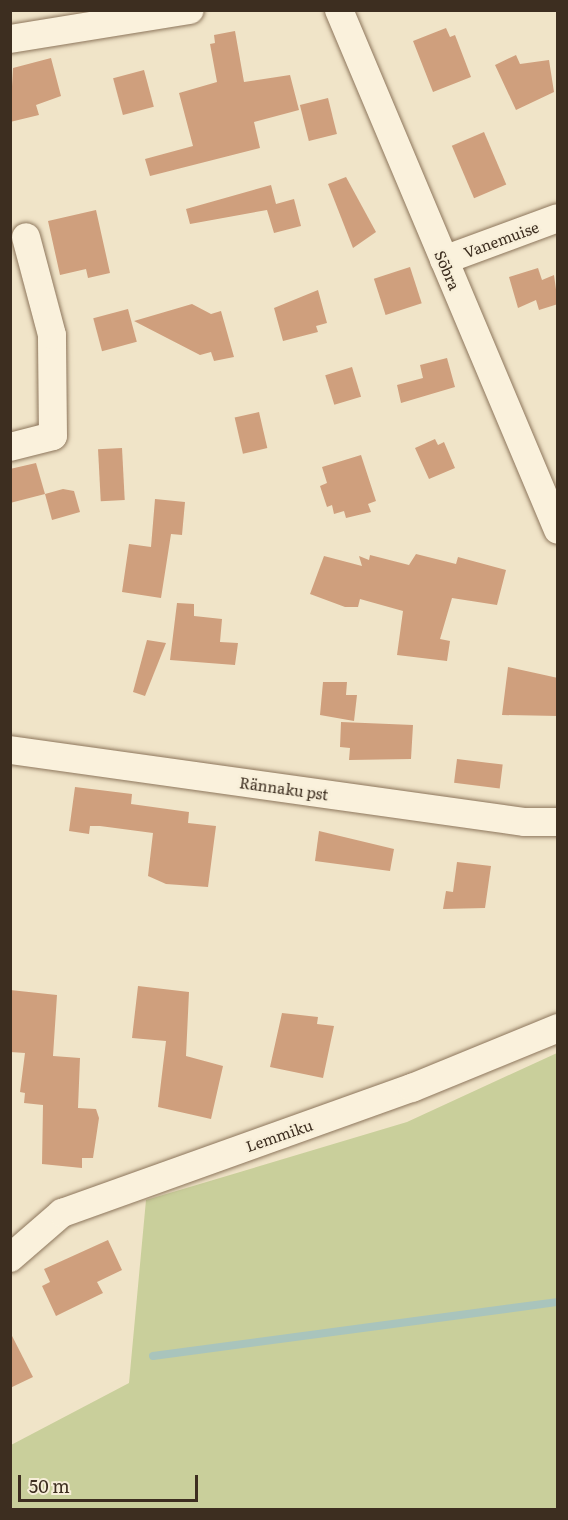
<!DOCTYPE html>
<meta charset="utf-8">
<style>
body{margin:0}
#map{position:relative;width:568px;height:1520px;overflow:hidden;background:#f0e4c8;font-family:Literata,serif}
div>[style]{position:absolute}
.green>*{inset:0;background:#c9cf9b}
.stream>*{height:8px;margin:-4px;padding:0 4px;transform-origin:4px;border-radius:4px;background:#a9c4bc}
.building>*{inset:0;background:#cf9f7d;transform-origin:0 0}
.roads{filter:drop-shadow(0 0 2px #8d765c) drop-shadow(0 0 2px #8d765c)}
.minor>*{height:28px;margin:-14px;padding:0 14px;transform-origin:14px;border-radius:14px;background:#faf1dc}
span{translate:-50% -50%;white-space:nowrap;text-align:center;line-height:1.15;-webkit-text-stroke:4.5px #f7eed8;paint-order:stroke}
.street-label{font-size:15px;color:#3d2e20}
.frame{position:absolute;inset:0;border:12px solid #3d2e20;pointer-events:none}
.scale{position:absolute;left:18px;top:1475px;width:180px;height:27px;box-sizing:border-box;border:3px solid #3d2e20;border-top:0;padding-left:8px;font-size:18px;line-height:21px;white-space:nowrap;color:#3d2e20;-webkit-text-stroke:4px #f7eed8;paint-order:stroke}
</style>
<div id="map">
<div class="green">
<div style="clip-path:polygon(557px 1053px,557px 1509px,11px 1509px,11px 1445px,129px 1383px,146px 1200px,407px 1122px)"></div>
</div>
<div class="stream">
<div style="left:153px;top:1356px;width:409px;rotate:-7.6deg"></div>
</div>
<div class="building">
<div style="clip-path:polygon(446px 28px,450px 37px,455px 35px,471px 77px,433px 92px,413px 41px)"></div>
<div style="clip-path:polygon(235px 31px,244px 82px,290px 75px,299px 110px,254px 122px,260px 148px,150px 176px,145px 159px,193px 146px,179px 93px,217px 82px,210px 44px,215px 43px,214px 35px)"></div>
<div style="clip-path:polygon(516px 55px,520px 64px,549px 60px,554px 92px,516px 110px,495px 65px)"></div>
<div style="clip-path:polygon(51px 58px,61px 96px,36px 105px,39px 115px,10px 122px,13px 68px)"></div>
<div style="left:144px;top:70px;width:38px;height:32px;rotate:75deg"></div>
<div style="left:328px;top:98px;width:37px;height:29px;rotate:76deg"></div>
<div style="left:484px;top:132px;width:57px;height:35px;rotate:67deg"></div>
<div style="clip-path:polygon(346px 177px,376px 232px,353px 248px,328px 184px)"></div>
<div style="clip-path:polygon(271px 185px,276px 204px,294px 199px,301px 226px,274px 233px,267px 210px,190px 224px,186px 209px)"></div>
<div style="clip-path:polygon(96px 210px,110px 273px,88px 278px,86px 269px,60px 275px,48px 221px)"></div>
<div style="left:410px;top:267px;width:38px;height:38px;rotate:72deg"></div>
<div style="clip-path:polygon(538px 268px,542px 280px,554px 275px,558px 304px,539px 310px,536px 300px,518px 308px,509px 277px)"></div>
<div style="clip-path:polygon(318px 290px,327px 323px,316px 326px,318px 332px,283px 341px,274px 308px)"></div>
<div style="clip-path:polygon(192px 304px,211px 314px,221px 311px,234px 357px,214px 361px,211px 352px,200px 355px,134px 321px)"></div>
<div style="left:128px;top:309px;width:34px;height:36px;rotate:75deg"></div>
<div style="clip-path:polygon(447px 358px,455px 387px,401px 403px,397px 385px,423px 378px,420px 365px)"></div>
<div style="left:352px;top:367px;width:31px;height:28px;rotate:73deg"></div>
<div style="left:259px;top:412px;width:37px;height:25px;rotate:77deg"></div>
<div style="clip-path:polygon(435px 439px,438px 445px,444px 442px,455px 468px,429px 479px,415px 448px)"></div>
<div style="left:122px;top:448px;width:52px;height:24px;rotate:87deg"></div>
<div style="clip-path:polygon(361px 455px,376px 501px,368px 504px,371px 512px,346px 518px,344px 511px,334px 514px,332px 505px,327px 507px,320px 486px,327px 483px,322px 467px)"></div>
<div style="clip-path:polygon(36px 463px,45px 494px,10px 503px,10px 469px)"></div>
<div style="clip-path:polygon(63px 489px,74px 491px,80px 512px,52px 520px,45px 494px)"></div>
<div style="clip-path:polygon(155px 499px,185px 502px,182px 535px,171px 534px,161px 598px,122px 592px,129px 544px,151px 547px)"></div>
<div style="clip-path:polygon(416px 554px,456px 564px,458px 557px,506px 570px,497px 605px,452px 598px,440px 639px,450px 641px,447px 661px,397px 655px,403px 611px,360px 599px,358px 607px,345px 607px,310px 594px,324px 556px,362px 566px,359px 556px,369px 560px,370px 555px,409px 565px)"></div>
<div style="clip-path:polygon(177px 603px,194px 604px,194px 616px,222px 619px,220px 642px,238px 643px,235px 665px,170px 660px)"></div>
<div style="clip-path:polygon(147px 640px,166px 643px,145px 696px,133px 692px)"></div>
<div style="clip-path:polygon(508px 667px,558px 678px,558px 716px,502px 715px)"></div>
<div style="clip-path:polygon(323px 682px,347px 682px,346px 695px,357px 695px,354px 721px,320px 715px)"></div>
<div style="clip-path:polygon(341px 722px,413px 725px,411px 759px,349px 760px,350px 748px,340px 747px)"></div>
<div style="left:457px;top:759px;width:46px;height:24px;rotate:7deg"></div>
<div style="clip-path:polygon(75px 787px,132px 794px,131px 804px,189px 812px,188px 823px,216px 826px,208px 887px,166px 884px,148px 876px,153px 833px,100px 826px,90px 826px,89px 834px,69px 831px)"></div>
<div style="clip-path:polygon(319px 831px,394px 849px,390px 871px,315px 861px)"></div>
<div style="clip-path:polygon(457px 862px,491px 866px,485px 908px,443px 909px,446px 891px,453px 892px)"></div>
<div style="clip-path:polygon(138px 986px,189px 992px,186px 1056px,223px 1066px,211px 1119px,158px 1107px,166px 1041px,132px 1038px)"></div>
<div style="clip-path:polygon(10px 990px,57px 995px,53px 1056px,80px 1058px,78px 1108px,96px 1109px,99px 1118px,93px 1158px,82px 1158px,82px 1168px,42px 1164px,43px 1105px,24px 1103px,25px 1093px,20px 1092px,25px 1053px,10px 1052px)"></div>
<div style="clip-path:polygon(282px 1013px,318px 1017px,317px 1024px,334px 1026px,323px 1078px,270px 1067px)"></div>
<div style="clip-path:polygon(108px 1240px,122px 1270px,97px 1282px,103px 1293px,56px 1316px,42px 1286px,50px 1282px,44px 1269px)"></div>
<div style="clip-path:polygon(10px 1332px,33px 1377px,10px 1388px)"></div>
</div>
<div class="roads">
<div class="minor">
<div style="left:339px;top:10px;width:564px;rotate:67.16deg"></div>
<div style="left:10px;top:39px;width:182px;rotate:-9.2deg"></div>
<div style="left:444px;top:260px;width:121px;rotate:-20.2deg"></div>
<div style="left:10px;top:447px;width:44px;rotate:-14.3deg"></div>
<div style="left:53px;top:436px;width:101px;rotate:-90.6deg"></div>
<div style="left:52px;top:335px;width:101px;rotate:-104.9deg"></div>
<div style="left:10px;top:750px;width:520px;rotate:7.96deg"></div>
<div style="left:525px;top:822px;width:33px"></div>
<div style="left:10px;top:1258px;width:69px;rotate:-40.9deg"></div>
<div style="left:62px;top:1213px;width:372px;rotate:-19.7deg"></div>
<div style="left:412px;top:1088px;width:158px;rotate:-22.3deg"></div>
</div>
</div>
<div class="street-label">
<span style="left:501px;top:239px;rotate:-20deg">Vanemuise</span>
<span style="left:448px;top:270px;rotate:67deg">Sõbra</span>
<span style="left:284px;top:788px;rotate:8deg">Rännaku pst</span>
<span style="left:279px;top:1135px;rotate:-19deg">Lemmiku</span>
</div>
<div class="frame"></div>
<div class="scale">50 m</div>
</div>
